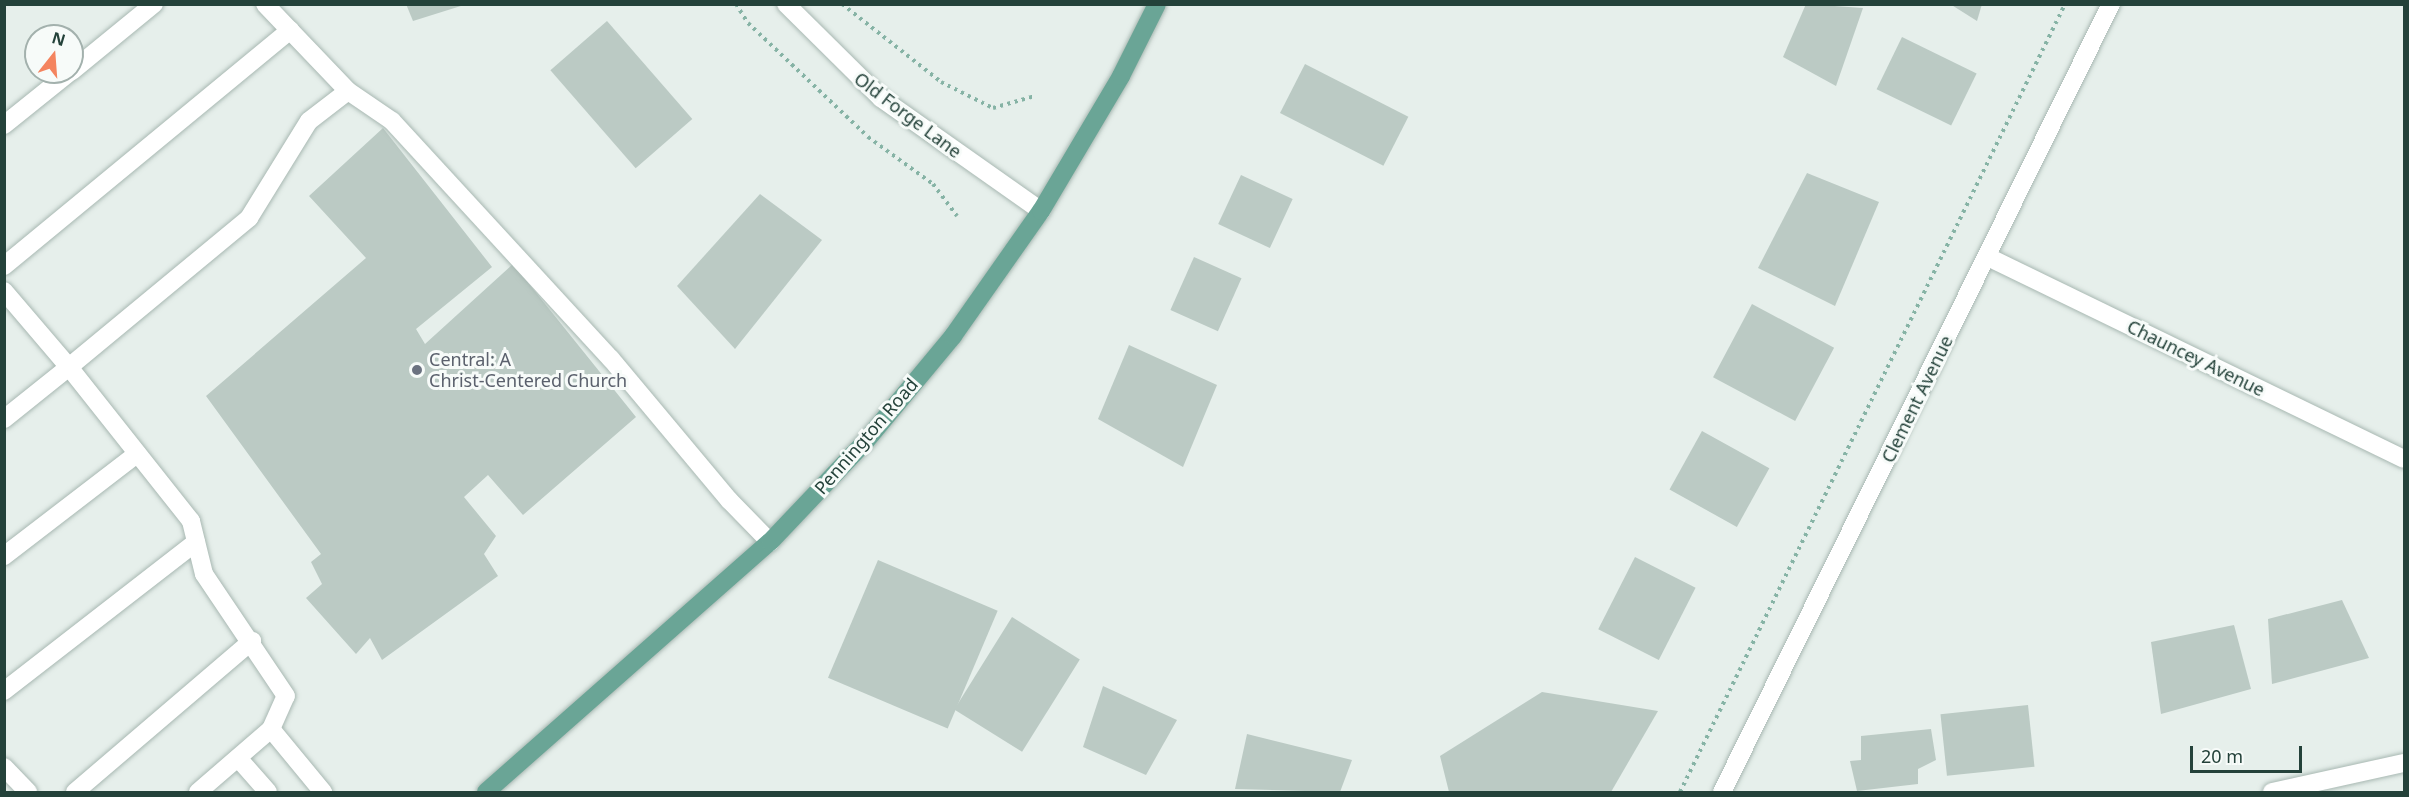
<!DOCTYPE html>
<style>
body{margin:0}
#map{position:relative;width:2409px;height:797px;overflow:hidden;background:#e6efeb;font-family:"Noto Sans",sans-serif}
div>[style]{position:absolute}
.building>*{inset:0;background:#bbcac4;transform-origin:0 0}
.path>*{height:4px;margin-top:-2px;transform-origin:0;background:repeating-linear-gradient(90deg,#86b3a5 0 3px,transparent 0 7.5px)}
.roads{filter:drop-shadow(0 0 2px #a8b8b2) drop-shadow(0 0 2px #a8b8b2)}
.service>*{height:18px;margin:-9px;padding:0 9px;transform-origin:9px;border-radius:9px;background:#fff}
.minor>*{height:18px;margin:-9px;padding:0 9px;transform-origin:9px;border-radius:9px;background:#fff}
.primary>*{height:18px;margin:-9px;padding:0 9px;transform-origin:9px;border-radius:9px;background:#6aa596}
.dots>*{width:16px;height:16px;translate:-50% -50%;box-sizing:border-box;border:3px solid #f7fbf9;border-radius:50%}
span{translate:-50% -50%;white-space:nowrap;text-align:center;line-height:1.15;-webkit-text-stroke:6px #f7fbf9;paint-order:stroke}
.street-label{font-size:18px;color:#24423a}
.worship-label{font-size:18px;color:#5b616d}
.left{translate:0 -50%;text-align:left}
.frame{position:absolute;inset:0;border:6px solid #24423a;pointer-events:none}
.north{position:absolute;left:24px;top:24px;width:60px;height:60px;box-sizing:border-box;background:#f7fbf9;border:2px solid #a3b1ad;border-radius:50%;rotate:17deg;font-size:16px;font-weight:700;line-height:24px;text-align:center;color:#24423a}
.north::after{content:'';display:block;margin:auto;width:21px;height:27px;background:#f4845f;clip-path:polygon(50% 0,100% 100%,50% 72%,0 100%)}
.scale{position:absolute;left:2190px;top:746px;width:112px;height:27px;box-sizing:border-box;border:3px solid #24423a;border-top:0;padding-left:8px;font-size:18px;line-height:21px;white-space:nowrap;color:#24423a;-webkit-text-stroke:4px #f7fbf9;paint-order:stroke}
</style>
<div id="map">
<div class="building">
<div style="clip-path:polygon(406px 4px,463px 4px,464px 5px,413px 21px)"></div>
<div style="clip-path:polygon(1806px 4px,1863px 8px,1836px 86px,1783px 57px)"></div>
<div style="clip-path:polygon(1950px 4px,1982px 4px,1977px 21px)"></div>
<div style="left:607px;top:21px;width:130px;height:75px;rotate:49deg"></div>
<div style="left:1902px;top:37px;width:83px;height:58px;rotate:26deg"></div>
<div style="left:1305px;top:64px;width:116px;height:55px;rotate:27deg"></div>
<div style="clip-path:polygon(383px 128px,492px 267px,416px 329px,425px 344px,513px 264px,636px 417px,523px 515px,488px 475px,464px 497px,496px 536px,484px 554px,498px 576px,382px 660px,370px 638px,356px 654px,306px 598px,322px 584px,311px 562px,321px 554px,206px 396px,366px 258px,309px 196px)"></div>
<div style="clip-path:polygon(1807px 173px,1879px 202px,1835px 306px,1758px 268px)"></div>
<div style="left:1241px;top:175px;width:57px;height:54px;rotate:25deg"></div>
<div style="clip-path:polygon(760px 194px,822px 240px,735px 349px,677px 286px)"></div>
<div style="left:1194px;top:257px;width:52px;height:58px;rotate:24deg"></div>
<div style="left:1752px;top:304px;width:93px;height:83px;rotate:28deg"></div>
<div style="clip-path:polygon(1129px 345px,1217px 385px,1183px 467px,1098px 419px)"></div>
<div style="left:1702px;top:431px;width:77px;height:67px;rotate:29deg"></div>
<div style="left:1635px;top:557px;width:68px;height:81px;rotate:27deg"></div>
<div style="left:878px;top:560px;width:130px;height:128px;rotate:23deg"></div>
<div style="clip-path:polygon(2342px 600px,2369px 658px,2272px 684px,2268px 619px)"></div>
<div style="left:1012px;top:617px;width:80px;height:109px;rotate:32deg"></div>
<div style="clip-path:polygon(2234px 625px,2251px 689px,2161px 714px,2151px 642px)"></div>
<div style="clip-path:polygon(1103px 686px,1177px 720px,1146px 775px,1083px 747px)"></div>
<div style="clip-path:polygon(1542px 692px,1658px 711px,1611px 792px,1449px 792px,1440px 756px)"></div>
<div style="left:2028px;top:705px;width:62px;height:88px;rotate:84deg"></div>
<div style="clip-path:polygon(1931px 729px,1936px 760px,1918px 769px,1918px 784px,1857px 791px,1850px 761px,1861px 760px,1861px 736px)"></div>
<div style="clip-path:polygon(1247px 734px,1352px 760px,1340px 792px,1235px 789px)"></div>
</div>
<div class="path">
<div style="left:736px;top:4px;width:22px;rotate:58deg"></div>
<div style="left:748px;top:23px;width:166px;rotate:43.5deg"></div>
<div style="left:868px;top:137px;width:80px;rotate:35.9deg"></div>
<div style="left:933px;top:184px;width:40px;rotate:53deg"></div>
<div style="left:842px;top:4px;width:126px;rotate:38.2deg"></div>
<div style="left:941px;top:82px;width:58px;rotate:26.6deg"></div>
<div style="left:993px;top:108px;width:44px;rotate:-15.9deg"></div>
<div style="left:1680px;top:792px;width:877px;rotate:-63.96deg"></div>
</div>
<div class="roads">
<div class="service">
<div style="left:72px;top:71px;width:106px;rotate:-39.3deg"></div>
<div style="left:348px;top:91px;width:53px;rotate:34.3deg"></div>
<div style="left:392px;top:121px;width:323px;rotate:47.4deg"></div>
<div style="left:611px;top:359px;width:184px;rotate:50.1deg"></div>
<div style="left:729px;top:500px;width:59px;rotate:45.7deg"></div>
<div style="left:4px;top:125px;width:85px;rotate:-38.8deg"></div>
<div style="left:4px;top:266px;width:371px;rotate:-39.5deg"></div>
<div style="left:4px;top:291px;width:100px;rotate:49.5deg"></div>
<div style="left:69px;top:367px;width:83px;rotate:141.3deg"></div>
<div style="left:4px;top:556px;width:168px;rotate:-37.5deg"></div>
<div style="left:4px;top:691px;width:243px;rotate:-37.8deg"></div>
<div style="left:271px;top:729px;width:82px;rotate:50.5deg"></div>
<div style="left:238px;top:758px;width:45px;rotate:48.6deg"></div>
<div style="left:4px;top:767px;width:35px;rotate:46deg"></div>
<div style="left:75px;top:792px;width:233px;rotate:-40.5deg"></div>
<div style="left:198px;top:792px;width:96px;rotate:-40.8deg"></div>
<div style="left:271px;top:729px;width:36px;rotate:-66deg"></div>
<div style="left:286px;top:696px;width:147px;rotate:-123.9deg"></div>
<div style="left:204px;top:574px;width:55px;rotate:-103.8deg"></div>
<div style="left:191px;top:521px;width:196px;rotate:-128.4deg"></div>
<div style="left:69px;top:367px;width:234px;rotate:-39.6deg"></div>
<div style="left:249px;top:218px;width:114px;rotate:-58.3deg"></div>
<div style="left:309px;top:121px;width:49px;rotate:-37.6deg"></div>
<div style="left:348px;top:91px;width:120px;rotate:-133.7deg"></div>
</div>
<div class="minor">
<div style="left:786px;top:4px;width:134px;rotate:44.7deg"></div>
<div style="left:881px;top:98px;width:196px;rotate:35.2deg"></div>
<div style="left:1988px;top:257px;width:462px;rotate:25.9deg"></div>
<div style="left:1722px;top:792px;width:879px;rotate:-63.73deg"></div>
<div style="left:2272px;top:792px;width:135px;rotate:-12.4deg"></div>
</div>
<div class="primary">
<div style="left:486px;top:792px;width:378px;rotate:-41.4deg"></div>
<div style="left:770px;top:542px;width:138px;rotate:-46.5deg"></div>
<div style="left:865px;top:442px;width:138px;rotate:-50.3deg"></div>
<div style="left:953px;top:336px;width:153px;rotate:-54.9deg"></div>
<div style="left:1041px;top:211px;width:157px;rotate:-59.3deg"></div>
<div style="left:1121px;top:76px;width:80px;rotate:-63.4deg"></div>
</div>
</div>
<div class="dots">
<div style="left:417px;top:370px;background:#6b7280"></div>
</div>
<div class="street-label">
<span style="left:908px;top:115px;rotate:37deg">Old Forge Lane</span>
<span style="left:2196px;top:358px;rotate:26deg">Chauncey Avenue</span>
<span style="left:1917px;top:399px;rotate:-64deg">Clement Avenue</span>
<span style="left:866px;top:436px;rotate:-49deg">Pennington Road</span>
</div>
<div class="worship-label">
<span class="left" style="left:429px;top:370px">Central: A<br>Christ-Centered Church</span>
</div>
<div class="frame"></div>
<div class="north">N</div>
<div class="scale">20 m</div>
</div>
